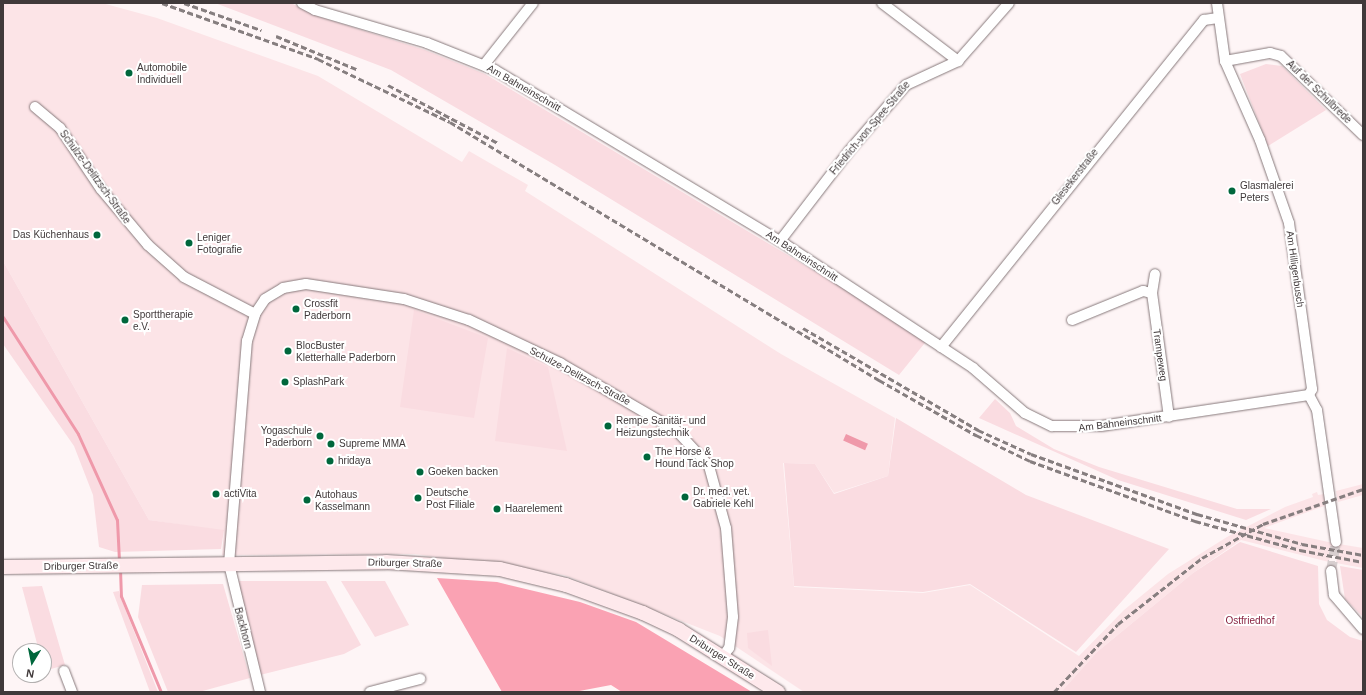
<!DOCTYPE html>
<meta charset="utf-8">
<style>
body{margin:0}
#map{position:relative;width:1366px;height:695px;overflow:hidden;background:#fef5f6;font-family:Helvetica,sans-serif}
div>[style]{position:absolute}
.built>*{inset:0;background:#fce4e7}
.green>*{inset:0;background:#fadce1}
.forest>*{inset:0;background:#faa2b3}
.water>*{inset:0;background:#ef99aa;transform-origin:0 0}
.stream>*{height:3px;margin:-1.5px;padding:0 1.5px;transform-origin:1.5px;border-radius:1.5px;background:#ef99aa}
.street-tunnel>*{height:10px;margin-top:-5px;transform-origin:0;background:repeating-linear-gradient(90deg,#d8cfd0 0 10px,transparent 0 15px)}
.roads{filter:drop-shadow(0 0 1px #87797b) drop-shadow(0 0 1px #87797b)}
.street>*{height:10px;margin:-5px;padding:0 5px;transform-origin:5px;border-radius:5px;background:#fff}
.secondary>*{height:14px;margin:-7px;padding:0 7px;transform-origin:7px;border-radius:7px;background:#fee9ec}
.rail>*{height:3px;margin-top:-1.5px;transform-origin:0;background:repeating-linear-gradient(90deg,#867e7f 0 6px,transparent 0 9px)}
.dots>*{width:11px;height:11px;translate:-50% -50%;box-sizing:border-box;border:2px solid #fff;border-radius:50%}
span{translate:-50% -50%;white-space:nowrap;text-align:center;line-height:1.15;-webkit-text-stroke:4px #fff;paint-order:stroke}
.poi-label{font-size:10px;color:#40393a}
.left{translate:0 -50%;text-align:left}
.right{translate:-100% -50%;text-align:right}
.street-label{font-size:10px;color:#40393a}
.park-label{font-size:10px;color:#882542}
.frame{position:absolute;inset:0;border:4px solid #40393a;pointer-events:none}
.north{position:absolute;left:12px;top:643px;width:40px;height:40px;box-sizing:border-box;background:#fff;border:1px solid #b3b0b0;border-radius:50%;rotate:190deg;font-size:11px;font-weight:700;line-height:16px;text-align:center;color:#40393a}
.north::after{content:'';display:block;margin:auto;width:14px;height:18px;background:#00673c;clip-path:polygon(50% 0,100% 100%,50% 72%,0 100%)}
</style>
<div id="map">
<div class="built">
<div style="clip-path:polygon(3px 3px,102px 3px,157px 18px,318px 76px,462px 162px,469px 151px,528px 185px,525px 191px,781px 354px,895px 418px,888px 476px,834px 493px,815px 464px,783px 463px,794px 587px,923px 593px,970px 585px,1079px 656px,1124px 610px,1168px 574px,1227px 537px,1285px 507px,1313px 497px,1312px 494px,1317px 492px,1318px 495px,1324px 494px,1327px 505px,1264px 528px,1333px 543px,1329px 562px,1241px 540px,1193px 573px,1097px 652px,1061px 692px,804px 692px,720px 636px,564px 575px,415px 554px,222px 555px,224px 531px,149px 520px,3px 261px)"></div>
<div style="clip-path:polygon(1363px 484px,1363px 495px,1338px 502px,1336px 491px)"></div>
<div style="clip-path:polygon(1339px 544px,1363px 548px,1363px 568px,1336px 563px)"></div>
</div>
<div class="green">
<div style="clip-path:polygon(215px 3px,291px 3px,314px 15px,425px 50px,485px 74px,928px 339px,899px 375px,555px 165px,391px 70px)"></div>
<div style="clip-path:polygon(1266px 64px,1282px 66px,1326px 110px,1268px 146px,1240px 74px)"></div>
<div style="clip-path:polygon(3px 261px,149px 520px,224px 530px,221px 549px,115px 552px,99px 547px,93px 495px,74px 446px,3px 344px)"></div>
<div style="clip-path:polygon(414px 310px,488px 338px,474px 418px,400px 407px)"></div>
<div style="clip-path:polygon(507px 348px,548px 367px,567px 451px,495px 441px)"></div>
<div style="clip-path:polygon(995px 399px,1010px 413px,1016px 426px,1054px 449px,1099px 467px,1237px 509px,1271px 509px,1246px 520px,1118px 480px,979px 418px)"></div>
<div style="clip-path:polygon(896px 418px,1026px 495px,1169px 549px,1076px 652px,970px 584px,923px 592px,794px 586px,784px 463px,815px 464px,834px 494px,888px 476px)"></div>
<div style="clip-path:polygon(1240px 542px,1318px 566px,1319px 604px,1327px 620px,1350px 637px,1363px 641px,1363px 692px,1061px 692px,1097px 652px,1193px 573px)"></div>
<div style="clip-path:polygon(1340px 566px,1363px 570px,1363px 617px,1345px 599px)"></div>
<div style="clip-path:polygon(239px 581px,326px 581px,361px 645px,344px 654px,260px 675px,238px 592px)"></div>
<div style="clip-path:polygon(341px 581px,385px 581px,409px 625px,375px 637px)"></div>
<div style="clip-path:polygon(223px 584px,250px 678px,199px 692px,168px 692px,138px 617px,142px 585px)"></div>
<div style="clip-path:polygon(42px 586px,65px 665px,44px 671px,44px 651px,39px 651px,22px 587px)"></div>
<div style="clip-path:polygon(119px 591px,120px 596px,158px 692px,150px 692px,113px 592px)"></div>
<div style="clip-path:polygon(768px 630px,772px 666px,748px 648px,747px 633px)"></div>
</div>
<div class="forest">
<div style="clip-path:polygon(437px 578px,497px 582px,580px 602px,636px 622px,752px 692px,622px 692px,611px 685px,574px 692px,502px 692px)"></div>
</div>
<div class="water">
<div style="left:846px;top:434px;width:24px;height:7px;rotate:24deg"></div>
</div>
<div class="stream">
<div style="left:3px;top:317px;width:139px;rotate:57.3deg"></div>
<div style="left:78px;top:434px;width:94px;rotate:65.6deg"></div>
<div style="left:117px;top:520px;width:41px;rotate:87.2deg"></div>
<div style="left:120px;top:569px;width:27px;rotate:88deg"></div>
<div style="left:121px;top:596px;width:104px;rotate:67.4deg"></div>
</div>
<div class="street-tunnel">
<div style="left:1331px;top:571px;width:29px;rotate:-80deg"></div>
</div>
<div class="roads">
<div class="street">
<div style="left:302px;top:3px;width:15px;rotate:28deg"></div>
<div style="left:315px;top:10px;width:117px;rotate:16.4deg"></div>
<div style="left:427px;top:43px;width:73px;rotate:21.7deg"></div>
<div style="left:495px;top:70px;width:332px;rotate:31deg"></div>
<div style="left:780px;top:241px;width:231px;rotate:33.3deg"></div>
<div style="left:973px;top:368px;width:69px;rotate:40.9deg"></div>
<div style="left:1025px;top:413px;width:30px;rotate:26deg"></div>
<div style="left:1052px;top:426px;width:49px"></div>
<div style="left:1101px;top:426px;width:210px;rotate:-8.5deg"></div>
<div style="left:882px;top:3px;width:96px;rotate:37.3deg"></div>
<div style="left:1217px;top:3px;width:59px;rotate:82.1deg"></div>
<div style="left:1225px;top:61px;width:86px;rotate:66.1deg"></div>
<div style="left:1260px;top:140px;width:88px;rotate:70.7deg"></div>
<div style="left:1289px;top:223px;width:168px;rotate:82.1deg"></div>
<div style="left:1312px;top:389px;width:7px;rotate:117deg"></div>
<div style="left:1225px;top:61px;width:46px;rotate:-10.1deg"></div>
<div style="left:1270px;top:53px;width:11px;rotate:15deg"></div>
<div style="left:1281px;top:56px;width:114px;rotate:43.9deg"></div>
<div style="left:484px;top:65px;width:79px;rotate:-51.7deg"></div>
<div style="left:35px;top:107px;width:33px;rotate:40deg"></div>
<div style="left:60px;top:128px;width:73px;rotate:56.1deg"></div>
<div style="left:101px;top:189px;width:73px;rotate:50deg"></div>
<div style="left:148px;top:245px;width:48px;rotate:41.6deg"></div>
<div style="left:184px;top:277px;width:80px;rotate:27.5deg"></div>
<div style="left:780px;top:241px;width:113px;rotate:-52.5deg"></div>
<div style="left:849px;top:151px;width:87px;rotate:-49.2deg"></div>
<div style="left:906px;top:85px;width:57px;rotate:-24.8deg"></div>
<div style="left:958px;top:61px;width:77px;rotate:-48.7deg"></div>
<div style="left:1152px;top:293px;width:19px;rotate:-81deg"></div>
<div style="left:1072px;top:320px;width:77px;rotate:-22.2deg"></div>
<div style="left:1143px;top:291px;width:9px;rotate:13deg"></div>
<div style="left:1152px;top:293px;width:125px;rotate:82.2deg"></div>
<div style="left:941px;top:347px;width:420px;rotate:-51.2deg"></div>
<div style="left:1204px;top:20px;width:14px;rotate:-8deg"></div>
<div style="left:1309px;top:395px;width:17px;rotate:62deg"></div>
<div style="left:1317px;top:410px;width:133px;rotate:81.8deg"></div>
<div style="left:1331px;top:571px;width:24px;rotate:83deg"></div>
<div style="left:1334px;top:595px;width:45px;rotate:49.5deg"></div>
<div style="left:64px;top:671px;width:22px;rotate:69deg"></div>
<div style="left:260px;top:692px;width:132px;rotate:-103.6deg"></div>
<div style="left:229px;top:564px;width:224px;rotate:-85.4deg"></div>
<div style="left:247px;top:341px;width:28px;rotate:-73deg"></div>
<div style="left:255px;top:314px;width:18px;rotate:-56deg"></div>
<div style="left:265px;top:299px;width:21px;rotate:-31deg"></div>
<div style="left:283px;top:288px;width:23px;rotate:-10deg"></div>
<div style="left:306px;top:284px;width:99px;rotate:8.7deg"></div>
<div style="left:404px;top:299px;width:68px;rotate:17.9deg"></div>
<div style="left:469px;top:320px;width:101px;rotate:25.3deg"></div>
<div style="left:560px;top:363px;width:135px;rotate:30.2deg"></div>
<div style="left:677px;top:431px;width:47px;rotate:47.6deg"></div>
<div style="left:709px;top:466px;width:64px;rotate:74.7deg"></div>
<div style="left:726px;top:528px;width:89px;rotate:85.5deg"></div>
<div style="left:733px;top:617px;width:31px;rotate:97deg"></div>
<div style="left:729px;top:648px;width:10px;rotate:127deg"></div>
<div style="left:370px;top:692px;width:52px;rotate:-14.6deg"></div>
</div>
<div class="secondary">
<div style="left:3px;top:567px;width:383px;rotate:-0.7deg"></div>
<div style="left:386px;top:562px;width:114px;rotate:3.5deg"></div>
<div style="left:500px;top:569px;width:68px;rotate:13.6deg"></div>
<div style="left:566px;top:585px;width:82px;rotate:20deg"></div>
<div style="left:643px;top:613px;width:40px;rotate:25deg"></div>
<div style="left:679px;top:630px;width:117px;rotate:32.1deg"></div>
</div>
</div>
<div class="rail">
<div style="left:162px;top:3px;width:166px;rotate:19.7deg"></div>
<div style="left:318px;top:59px;width:146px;rotate:25.5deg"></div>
<div style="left:450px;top:122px;width:501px;rotate:31.02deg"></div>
<div style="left:879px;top:380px;width:112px;rotate:29.6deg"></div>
<div style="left:976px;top:435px;width:60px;rotate:25.7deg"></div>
<div style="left:1030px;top:461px;width:176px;rotate:20deg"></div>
<div style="left:1195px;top:521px;width:109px;rotate:15.4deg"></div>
<div style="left:1300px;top:550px;width:64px;rotate:10.8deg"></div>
<div style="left:184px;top:3px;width:82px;rotate:19.3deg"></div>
<div style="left:276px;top:36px;width:87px;rotate:22.4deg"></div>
<div style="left:388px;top:85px;width:124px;rotate:27.8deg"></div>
<div style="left:803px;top:328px;width:203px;rotate:30.2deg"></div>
<div style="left:978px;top:430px;width:58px;rotate:24.4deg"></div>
<div style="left:1031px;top:454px;width:177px;rotate:19.9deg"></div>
<div style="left:1197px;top:514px;width:109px;rotate:15.9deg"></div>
<div style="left:1302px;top:544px;width:62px;rotate:10.2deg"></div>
<div style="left:1054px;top:692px;width:93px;rotate:-46.7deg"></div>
<div style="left:1118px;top:624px;width:107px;rotate:-38.2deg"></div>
<div style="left:1202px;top:558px;width:70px;rotate:-29.1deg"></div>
<div style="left:1263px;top:524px;width:106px;rotate:-19.3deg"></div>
</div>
<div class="dots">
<div style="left:129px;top:73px;background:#00673c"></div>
<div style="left:1232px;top:191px;background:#00673c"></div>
<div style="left:97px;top:235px;background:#00673c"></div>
<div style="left:189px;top:243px;background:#00673c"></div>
<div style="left:296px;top:309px;background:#00673c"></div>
<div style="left:125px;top:320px;background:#00673c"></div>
<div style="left:288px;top:351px;background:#00673c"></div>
<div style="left:285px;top:382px;background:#00673c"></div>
<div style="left:608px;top:426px;background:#00673c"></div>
<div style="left:320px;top:436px;background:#00673c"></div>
<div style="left:331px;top:444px;background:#00673c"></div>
<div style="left:647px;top:457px;background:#00673c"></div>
<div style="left:330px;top:461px;background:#00673c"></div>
<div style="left:420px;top:472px;background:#00673c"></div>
<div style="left:216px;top:494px;background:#00673c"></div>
<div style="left:685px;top:497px;background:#00673c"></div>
<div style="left:418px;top:498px;background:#00673c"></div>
<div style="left:307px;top:500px;background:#00673c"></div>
<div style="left:497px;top:509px;background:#00673c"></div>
</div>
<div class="poi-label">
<span class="left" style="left:137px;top:73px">Automobile<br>Individuell</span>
<span class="left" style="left:1240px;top:191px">Glasmalerei<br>Peters</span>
<span class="right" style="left:89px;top:235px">Das Küchenhaus</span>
<span class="left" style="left:197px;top:243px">Leniger<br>Fotografie</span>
<span class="left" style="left:304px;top:309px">Crossfit<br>Paderborn</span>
<span class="left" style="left:133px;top:320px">Sporttherapie<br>e.V.</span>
<span class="left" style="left:296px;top:351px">BlocBuster<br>Kletterhalle Paderborn</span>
<span class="left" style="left:293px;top:382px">SplashPark</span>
<span class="left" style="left:616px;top:426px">Rempe Sanitär- und<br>Heizungstechnik</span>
<span class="right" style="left:312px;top:436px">Yogaschule<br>Paderborn</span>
<span class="left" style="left:339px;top:444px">Supreme MMA</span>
<span class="left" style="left:655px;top:457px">The Horse &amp;<br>Hound Tack Shop</span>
<span class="left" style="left:338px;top:461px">hridaya</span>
<span class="left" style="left:428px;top:472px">Goeken backen</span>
<span class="left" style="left:693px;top:497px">Dr. med. vet.<br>Gabriele Kehl</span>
<span class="left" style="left:426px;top:498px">Deutsche<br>Post Filiale</span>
<span class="left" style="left:224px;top:494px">actiVita</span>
<span class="left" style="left:315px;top:500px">Autohaus<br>Kasselmann</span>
<span class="left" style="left:505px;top:509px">Haarelement</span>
</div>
<div class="street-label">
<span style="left:524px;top:88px;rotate:30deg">Am Bahneinschnitt</span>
<span style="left:1319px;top:92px;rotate:44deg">Auf der Schulbrede</span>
<span style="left:870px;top:128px;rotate:-50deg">Friedrich-von-Spee-Straße</span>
<span style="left:95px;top:177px;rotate:54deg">Schulze-Delitzsch-Straße</span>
<span style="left:1075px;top:177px;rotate:-52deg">Glesekerstraße</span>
<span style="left:802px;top:256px;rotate:33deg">Am Bahneinschnitt</span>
<span style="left:1295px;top:269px;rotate:82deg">Am Hilligenbusch</span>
<span style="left:1160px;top:355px;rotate:82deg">Trampeweg</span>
<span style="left:580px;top:376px;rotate:28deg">Schulze-Delitzsch-Straße</span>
<span style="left:1120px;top:423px;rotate:-7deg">Am Bahneinschnitt</span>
<span style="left:405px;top:563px;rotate:1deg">Driburger Straße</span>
<span style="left:81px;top:566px;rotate:-1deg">Driburger Straße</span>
<span style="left:243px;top:628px;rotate:75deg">Backhorn</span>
<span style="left:722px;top:657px;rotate:32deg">Driburger Straße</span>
</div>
<div class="park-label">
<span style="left:1250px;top:621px">Ostfriedhof</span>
</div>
<div class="frame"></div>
<div class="north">N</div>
</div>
